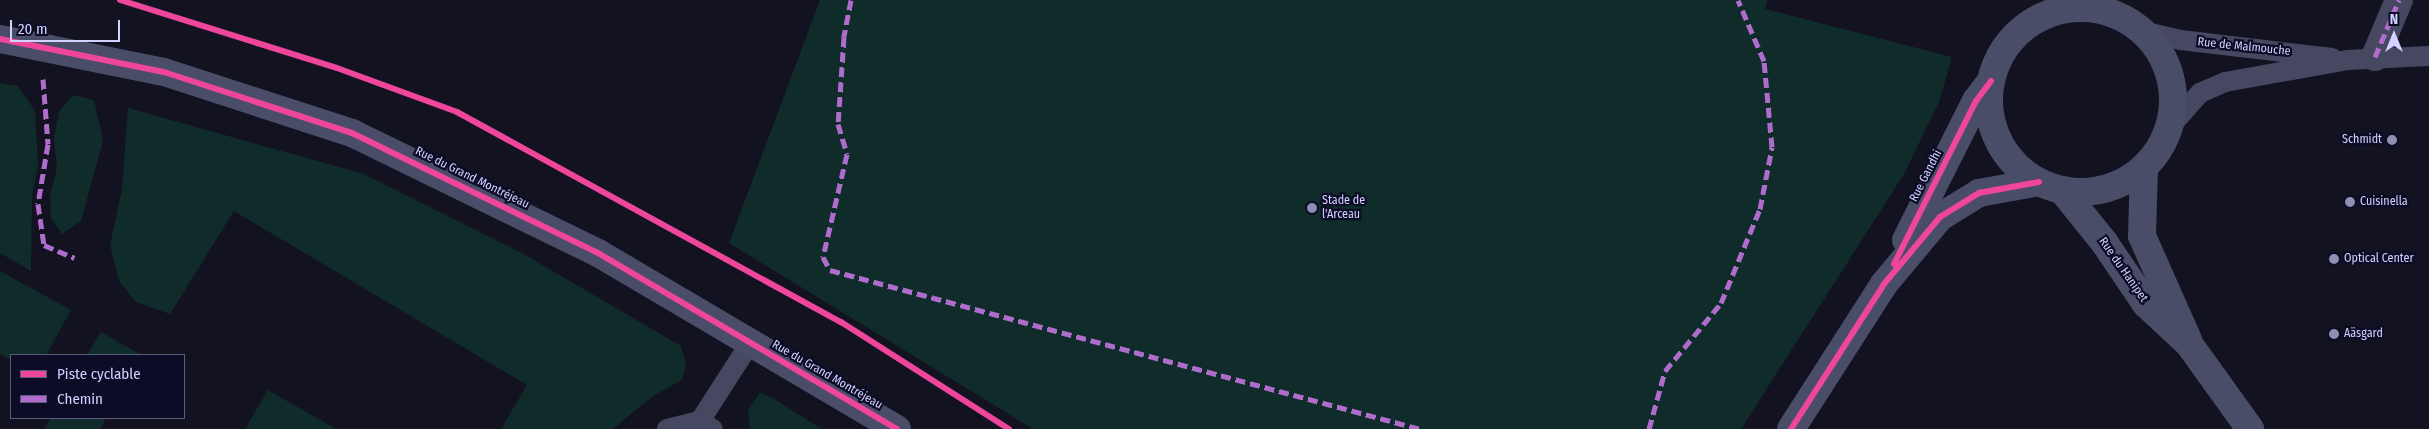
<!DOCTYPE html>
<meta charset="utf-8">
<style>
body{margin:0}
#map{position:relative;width:2429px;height:429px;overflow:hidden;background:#131220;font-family:"Fira Sans Condensed",sans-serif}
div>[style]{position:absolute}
.green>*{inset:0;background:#102c2a}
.lane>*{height:20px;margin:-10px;padding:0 10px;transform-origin:10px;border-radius:10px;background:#464861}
.street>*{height:28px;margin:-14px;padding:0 14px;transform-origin:14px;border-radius:14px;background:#464861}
.secondary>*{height:28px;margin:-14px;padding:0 14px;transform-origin:14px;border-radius:14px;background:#4a4d67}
.secondary>.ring{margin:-14px;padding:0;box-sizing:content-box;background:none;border:28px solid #4a4d67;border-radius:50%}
.quiet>*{height:5px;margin-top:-2.5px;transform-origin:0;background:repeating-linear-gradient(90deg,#b06ccc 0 10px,transparent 0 15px)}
.cycleway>*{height:6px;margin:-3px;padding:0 3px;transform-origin:3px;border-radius:3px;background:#ed469a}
.dots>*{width:14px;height:14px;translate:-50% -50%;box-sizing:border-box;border:2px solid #0d0c26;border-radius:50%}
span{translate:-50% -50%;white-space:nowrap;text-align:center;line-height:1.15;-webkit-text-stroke:4.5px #0d0c26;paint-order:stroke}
.street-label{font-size:12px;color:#d1d2ff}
.poi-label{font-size:12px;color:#d1d2ff}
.right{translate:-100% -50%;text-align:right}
.left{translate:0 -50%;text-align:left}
.legend{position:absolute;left:10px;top:354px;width:175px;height:65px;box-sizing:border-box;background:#0d0c26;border:1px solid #5b5b7d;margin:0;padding:6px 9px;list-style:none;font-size:15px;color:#d1d2ff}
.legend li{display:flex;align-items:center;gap:10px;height:25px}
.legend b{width:25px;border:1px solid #5b5b7d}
.north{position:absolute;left:2369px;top:10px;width:50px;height:50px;-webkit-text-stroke:4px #0d0c26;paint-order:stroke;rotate:0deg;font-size:14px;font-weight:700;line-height:20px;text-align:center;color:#d1d2ff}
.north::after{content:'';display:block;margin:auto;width:18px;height:22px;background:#d1d2ff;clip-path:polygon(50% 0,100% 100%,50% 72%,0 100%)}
.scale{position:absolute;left:10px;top:20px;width:110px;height:22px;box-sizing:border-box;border:2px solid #d1d2ff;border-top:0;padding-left:6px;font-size:15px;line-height:18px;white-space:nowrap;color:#d1d2ff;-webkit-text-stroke:4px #0d0c26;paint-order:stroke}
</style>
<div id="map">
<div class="green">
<div style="clip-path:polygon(820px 0,1767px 0,1765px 9px,1952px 57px,1939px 102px,1904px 174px,1741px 429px,1033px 429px,729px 243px)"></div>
<div style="clip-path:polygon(0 83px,18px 86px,35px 111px,38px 167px,32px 195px,31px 271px,0 253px)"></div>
<div style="clip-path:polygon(73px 95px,94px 100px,103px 141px,81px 221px,62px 234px,51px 218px,50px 195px,57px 168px,54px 139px,59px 111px)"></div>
<div style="clip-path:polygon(128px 108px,364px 174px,520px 252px,681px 346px,686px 364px,682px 380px,653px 396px,613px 429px,501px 429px,527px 385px,234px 211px,170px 314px,136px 302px,119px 281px,110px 245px,122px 189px)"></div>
<div style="clip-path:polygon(0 271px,71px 310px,46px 355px,11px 355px,11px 360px,0 354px)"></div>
<div style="clip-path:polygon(101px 332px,136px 352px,143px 355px,87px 355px)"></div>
<div style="clip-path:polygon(268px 390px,336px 429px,245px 429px)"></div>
<div style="clip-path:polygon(760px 392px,774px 399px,822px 429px,750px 429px,748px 411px)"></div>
<div style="clip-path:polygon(51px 418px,106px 418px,100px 429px,45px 429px)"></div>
</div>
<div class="lane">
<div style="left:2142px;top:31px;width:40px;rotate:13deg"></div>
<div style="left:2181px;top:40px;width:152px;rotate:6.8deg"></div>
<div style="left:2169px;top:128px;width:47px;rotate:-48.5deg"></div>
<div style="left:2200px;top:93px;width:27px;rotate:-24deg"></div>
<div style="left:2225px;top:82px;width:124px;rotate:-10.2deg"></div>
<div style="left:2347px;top:60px;width:82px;rotate:-2.8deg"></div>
<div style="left:700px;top:421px;width:93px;rotate:-57.3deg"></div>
<div style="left:667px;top:429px;width:34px;rotate:-14deg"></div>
<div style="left:700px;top:421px;width:15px;rotate:32deg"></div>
</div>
<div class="street">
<div style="left:2375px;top:57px;width:62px;rotate:-67.2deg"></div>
</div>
<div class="secondary">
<div class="ring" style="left:1989px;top:8px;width:156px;height:156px"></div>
<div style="left:0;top:39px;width:167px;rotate:11.4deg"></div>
<div style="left:164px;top:72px;width:198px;rotate:18deg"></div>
<div style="left:352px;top:133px;width:274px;rotate:26deg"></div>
<div style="left:598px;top:253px;width:347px;rotate:30.5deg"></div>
<div style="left:2144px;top:168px;width:68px;rotate:91.7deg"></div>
<div style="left:2142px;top:236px;width:114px;rotate:66.1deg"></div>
<div style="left:2062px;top:190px;width:67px;rotate:51.1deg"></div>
<div style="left:2104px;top:242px;width:75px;rotate:55.9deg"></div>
<div style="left:2146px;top:304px;width:59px;rotate:42.9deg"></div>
<div style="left:2189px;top:344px;width:105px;rotate:54.3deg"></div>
<div style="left:1906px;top:240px;width:156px;rotate:-63.3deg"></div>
<div style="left:1976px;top:101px;width:25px;rotate:-53deg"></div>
<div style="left:1791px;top:429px;width:172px;rotate:-57.3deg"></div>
<div style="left:1884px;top:284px;width:87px;rotate:-50.1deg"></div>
<div style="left:1940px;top:217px;width:46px;rotate:-31.6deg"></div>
<div style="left:1979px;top:193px;width:61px;rotate:-10.4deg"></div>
</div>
<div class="quiet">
<div style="left:851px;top:0;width:38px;rotate:101deg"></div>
<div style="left:844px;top:37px;width:87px;rotate:93.9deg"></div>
<div style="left:838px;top:124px;width:31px;rotate:73deg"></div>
<div style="left:847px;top:154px;width:106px;rotate:103.1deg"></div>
<div style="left:823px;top:257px;width:15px;rotate:62deg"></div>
<div style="left:830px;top:270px;width:611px;rotate:15.08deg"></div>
<div style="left:2375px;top:57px;width:62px;rotate:-67.2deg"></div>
<div style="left:43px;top:79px;width:65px;rotate:85.6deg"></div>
<div style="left:48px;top:144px;width:61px;rotate:99.5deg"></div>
<div style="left:38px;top:204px;width:41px;rotate:81.7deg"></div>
<div style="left:44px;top:245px;width:33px;rotate:23deg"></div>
<div style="left:1649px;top:429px;width:60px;rotate:-74.6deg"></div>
<div style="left:1665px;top:371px;width:88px;rotate:-50.5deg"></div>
<div style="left:1721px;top:303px;width:102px;rotate:-67.5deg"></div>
<div style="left:1760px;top:209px;width:63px;rotate:-79deg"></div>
<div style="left:1772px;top:147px;width:86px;rotate:-95.3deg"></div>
<div style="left:1764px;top:61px;width:66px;rotate:-113.1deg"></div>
</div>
<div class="cycleway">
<div style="left:120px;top:0;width:227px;rotate:17.4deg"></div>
<div style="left:337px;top:68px;width:128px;rotate:20.1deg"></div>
<div style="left:457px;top:112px;width:438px;rotate:28.7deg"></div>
<div style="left:841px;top:322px;width:199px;rotate:32.5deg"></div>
<div style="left:0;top:39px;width:167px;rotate:11.4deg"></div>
<div style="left:164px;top:72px;width:198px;rotate:18deg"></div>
<div style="left:352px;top:133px;width:274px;rotate:26deg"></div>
<div style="left:598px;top:253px;width:347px;rotate:30.5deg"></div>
<div style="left:1894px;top:264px;width:182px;rotate:-63.3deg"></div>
<div style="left:1976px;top:101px;width:25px;rotate:-53deg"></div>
<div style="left:1791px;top:429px;width:172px;rotate:-57.3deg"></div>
<div style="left:1884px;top:284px;width:87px;rotate:-50.1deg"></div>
<div style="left:1940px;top:217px;width:46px;rotate:-31.6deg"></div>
<div style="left:1979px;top:193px;width:61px;rotate:-10.4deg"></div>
</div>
<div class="dots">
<div style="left:2392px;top:140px;background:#8e8fb1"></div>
<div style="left:2350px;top:202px;background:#8e8fb1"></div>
<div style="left:1312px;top:208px;background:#8e8fb1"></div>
<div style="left:2334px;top:259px;background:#8e8fb1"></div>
<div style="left:2334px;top:334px;background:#8e8fb1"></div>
</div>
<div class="street-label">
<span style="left:2244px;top:47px;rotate:6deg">Rue de Malmouche</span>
<span style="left:1926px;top:176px;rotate:-63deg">Rue Gandhi</span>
<span style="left:472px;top:178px;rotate:26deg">Rue du Grand Montréjeau</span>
<span style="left:2123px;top:270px;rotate:55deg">Rue du Hanipet</span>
<span style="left:827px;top:375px;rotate:30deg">Rue du Grand Montréjeau</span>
</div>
<div class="poi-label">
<span class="right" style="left:2382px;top:140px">Schmidt</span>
<span class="left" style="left:1322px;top:208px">Stade de<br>l'Arceau</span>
<span class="left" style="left:2360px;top:202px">Cuisinella</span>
<span class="left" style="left:2344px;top:259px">Optical Center</span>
<span class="left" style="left:2344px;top:334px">Aäsgard</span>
</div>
<ul class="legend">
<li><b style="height:6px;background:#ed469a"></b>Piste cyclable</li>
<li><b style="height:6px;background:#b06ccc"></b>Chemin</li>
</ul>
<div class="north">N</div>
<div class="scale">20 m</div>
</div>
